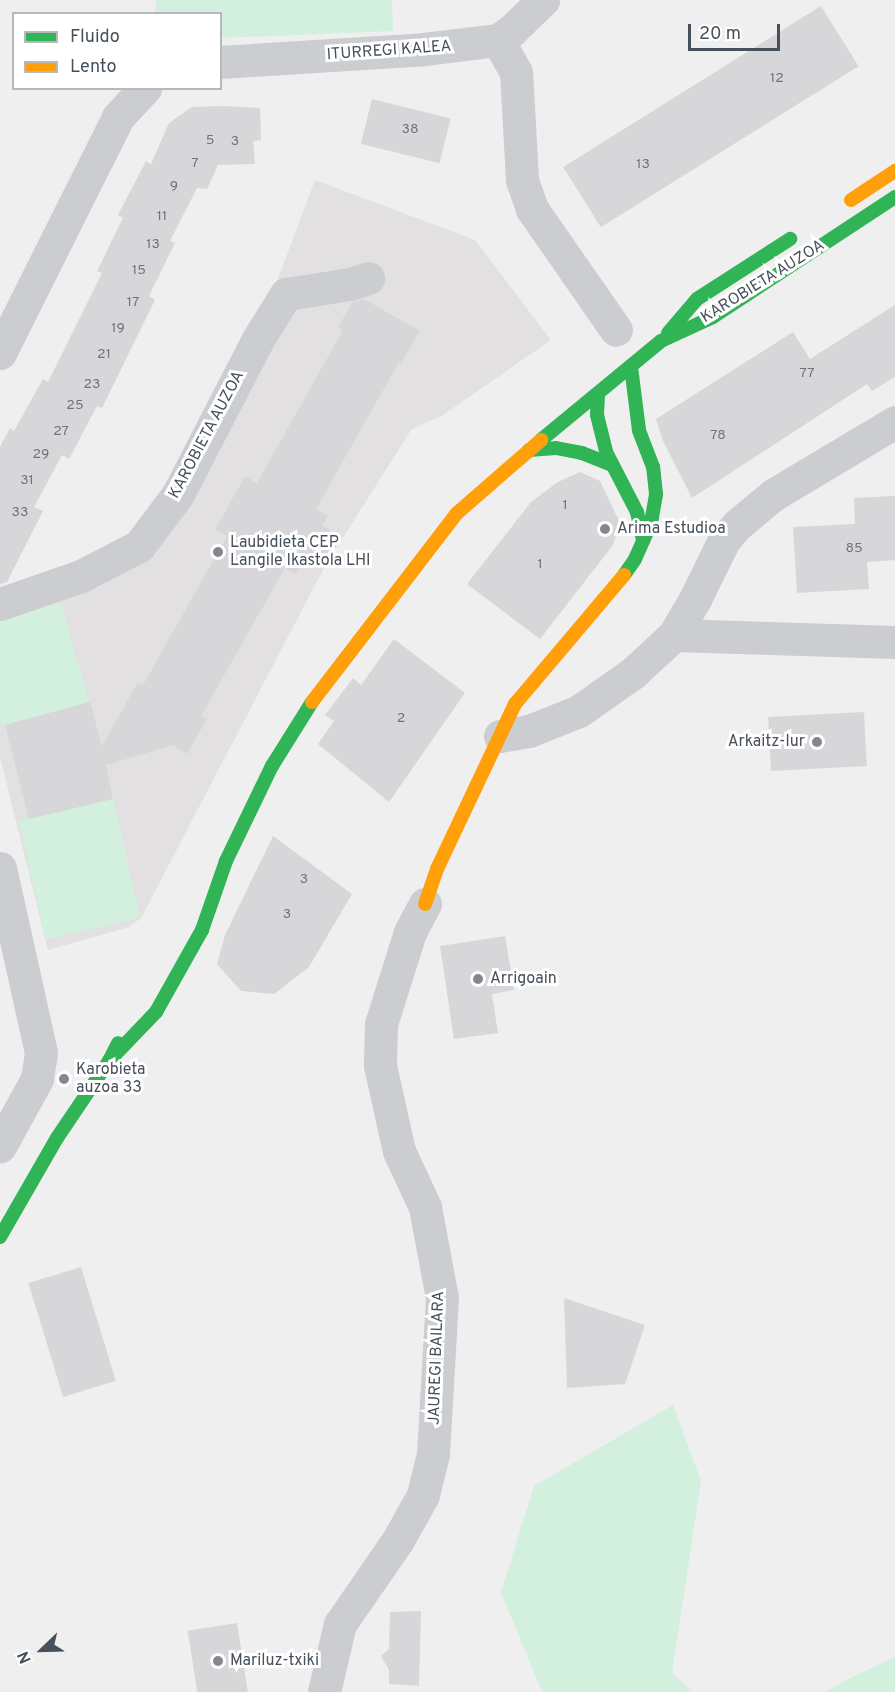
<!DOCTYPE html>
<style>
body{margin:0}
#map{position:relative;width:895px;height:1692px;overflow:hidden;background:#f0efef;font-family:Overpass,sans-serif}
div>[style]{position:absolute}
.education>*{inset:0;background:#e2e0e1}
.green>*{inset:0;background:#d3efdd;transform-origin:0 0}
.building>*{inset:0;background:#d7d7d9;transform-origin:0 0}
.street>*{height:33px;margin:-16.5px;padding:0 16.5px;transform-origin:16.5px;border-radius:16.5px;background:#cbcdd0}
.fast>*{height:14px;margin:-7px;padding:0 7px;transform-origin:7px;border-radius:7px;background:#30b455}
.slow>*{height:14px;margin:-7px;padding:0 7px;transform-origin:7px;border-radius:7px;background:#ff9f0a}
.dots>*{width:16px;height:16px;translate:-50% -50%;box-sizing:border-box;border:3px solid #fff;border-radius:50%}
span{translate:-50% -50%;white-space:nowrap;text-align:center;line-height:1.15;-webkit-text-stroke:6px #fff;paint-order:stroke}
.number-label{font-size:14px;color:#6c747c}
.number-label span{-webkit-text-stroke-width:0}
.street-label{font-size:16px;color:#46515b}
.poi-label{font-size:16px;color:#46515b}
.left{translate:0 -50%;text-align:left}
.right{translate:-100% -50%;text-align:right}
.legend{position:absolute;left:12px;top:12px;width:210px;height:78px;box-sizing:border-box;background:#fff;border:2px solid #b5b9bd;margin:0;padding:8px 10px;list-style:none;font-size:18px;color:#46515b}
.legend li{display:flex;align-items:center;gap:12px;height:30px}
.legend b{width:30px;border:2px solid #b5b9bd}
.north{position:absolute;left:12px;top:1620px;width:60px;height:60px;-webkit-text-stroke:4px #fff;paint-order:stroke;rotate:247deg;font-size:16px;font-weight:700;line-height:24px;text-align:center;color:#46515b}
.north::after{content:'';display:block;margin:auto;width:21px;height:27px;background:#46515b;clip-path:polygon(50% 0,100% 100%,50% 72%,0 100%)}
.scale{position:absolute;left:688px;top:24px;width:92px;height:27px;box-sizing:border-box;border:3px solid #46515b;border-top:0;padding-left:8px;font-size:18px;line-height:21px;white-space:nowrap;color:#46515b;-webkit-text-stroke:4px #fff;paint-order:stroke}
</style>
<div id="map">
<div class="education">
<div style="clip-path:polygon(315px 180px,475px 240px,551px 340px,443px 415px,411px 430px,325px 566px,141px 918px,129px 927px,48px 950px,0 757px,0 587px,24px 588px,134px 533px,177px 485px,267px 308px)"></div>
</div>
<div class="green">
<div style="clip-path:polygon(156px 0,392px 0,393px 31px,221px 38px,220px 14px,155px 13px)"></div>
<div style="clip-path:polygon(61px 603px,89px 702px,0 726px,0 620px)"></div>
<div style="left:113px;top:799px;width:122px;height:97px;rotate:77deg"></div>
<div style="clip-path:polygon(673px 1405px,701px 1481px,672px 1673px,693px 1692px,542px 1692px,501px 1592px,534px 1486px)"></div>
<div style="clip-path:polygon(895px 1657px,895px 1692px,825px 1692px,852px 1677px)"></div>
</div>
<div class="building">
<div style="left:821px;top:6px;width:71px;height:304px;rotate:58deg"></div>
<div style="left:372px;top:99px;width:81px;height:46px;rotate:14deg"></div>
<div style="clip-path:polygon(222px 106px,260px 108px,261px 140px,253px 141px,255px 164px,218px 165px,207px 189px,197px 188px,170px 241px,175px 243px,149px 296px,155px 300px,102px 408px,97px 406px,69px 459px,62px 455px,34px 507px,43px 511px,7px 582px,0 584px,0 447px,10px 428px,14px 431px,43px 379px,48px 382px,102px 273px,97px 271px,123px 218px,118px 215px,146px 161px,151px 164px,169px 123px,192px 107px)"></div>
<div style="clip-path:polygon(364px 299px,420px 331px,401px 363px,399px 362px,316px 509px,328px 516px,322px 526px,341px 537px,325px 566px,306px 556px,296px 574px,285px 568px,201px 716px,207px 719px,187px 754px,173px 745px,106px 765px,113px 799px,29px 819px,5px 725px,90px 702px,102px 746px,138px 682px,143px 685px,227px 536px,215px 530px,245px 476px,257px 483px,343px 330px,338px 327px,352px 303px)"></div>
<div style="clip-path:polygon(895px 305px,895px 377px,872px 391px,867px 384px,692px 498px,663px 441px,656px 419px,793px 332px,810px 359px)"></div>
<div style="clip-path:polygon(580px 472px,600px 481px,620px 523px,613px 545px,540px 639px,467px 584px,531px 502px,558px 482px)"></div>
<div style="clip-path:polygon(895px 496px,895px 560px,867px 562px,869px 589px,797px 593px,793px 527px,855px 524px,854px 498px)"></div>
<div style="clip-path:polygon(394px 639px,465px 693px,389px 802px,318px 744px,334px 721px,325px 715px,353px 678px,361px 685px)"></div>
<div style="left:864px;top:712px;width:54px;height:96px;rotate:87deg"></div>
<div style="clip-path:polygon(273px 836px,352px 894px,309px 967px,274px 994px,241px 991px,217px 964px,225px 935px)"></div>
<div style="clip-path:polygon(505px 936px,514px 990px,492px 994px,498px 1033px,454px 1039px,440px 946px)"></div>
<div style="left:81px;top:1267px;width:119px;height:55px;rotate:73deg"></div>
<div style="clip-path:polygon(564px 1298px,645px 1325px,625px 1384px,567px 1388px)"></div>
<div style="clip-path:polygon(421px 1611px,419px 1686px,389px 1684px,389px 1670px,381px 1656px,389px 1649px,390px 1612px)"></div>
<div style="left:237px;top:1623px;width:70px;height:50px;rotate:81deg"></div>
</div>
<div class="street">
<div style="left:498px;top:40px;width:37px;rotate:61deg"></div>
<div style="left:516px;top:72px;width:108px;rotate:86.8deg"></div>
<div style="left:522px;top:180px;width:31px;rotate:71deg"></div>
<div style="left:532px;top:209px;width:147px;rotate:55.2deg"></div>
<div style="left:220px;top:62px;width:204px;rotate:-3.6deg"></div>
<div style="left:424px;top:49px;width:75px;rotate:-6.9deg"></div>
<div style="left:498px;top:40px;width:16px;rotate:-35deg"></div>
<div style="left:511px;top:31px;width:45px;rotate:-44.1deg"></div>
<div style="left:0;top:353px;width:264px;rotate:-63.4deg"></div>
<div style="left:118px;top:117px;width:40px;rotate:-47deg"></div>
<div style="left:0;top:604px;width:86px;rotate:-19.1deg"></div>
<div style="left:81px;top:576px;width:65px;rotate:-27.3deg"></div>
<div style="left:139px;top:546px;width:65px;rotate:-53.1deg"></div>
<div style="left:178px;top:494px;width:174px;rotate:-62.7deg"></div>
<div style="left:258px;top:339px;width:53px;rotate:-58.1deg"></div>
<div style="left:286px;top:294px;width:65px;rotate:-8.9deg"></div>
<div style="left:350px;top:284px;width:19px;rotate:-18deg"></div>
<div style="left:674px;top:635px;width:221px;rotate:1.8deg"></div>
<div style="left:500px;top:736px;width:29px;rotate:-10deg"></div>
<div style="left:529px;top:731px;width:54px;rotate:-21.8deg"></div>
<div style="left:579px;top:711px;width:66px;rotate:-35.1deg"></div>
<div style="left:633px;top:673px;width:56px;rotate:-42.8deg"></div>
<div style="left:674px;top:635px;width:42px;rotate:-59.7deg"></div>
<div style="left:695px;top:599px;width:66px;rotate:-63.8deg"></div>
<div style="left:724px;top:540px;width:20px;rotate:-49deg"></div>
<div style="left:737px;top:525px;width:47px;rotate:-39.8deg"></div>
<div style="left:773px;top:495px;width:142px;rotate:-30.9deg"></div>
<div style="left:0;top:868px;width:189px;rotate:77.5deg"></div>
<div style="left:41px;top:1053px;width:26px;rotate:99deg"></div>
<div style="left:37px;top:1079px;width:77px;rotate:118.9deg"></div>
<div style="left:324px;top:1692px;width:70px;rotate:-76.8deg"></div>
<div style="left:340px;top:1624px;width:102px;rotate:-55.4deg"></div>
<div style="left:398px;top:1540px;width:51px;rotate:-60.9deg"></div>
<div style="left:423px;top:1495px;width:42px;rotate:-76.3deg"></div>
<div style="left:433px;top:1454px;width:156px;rotate:-86.7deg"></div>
<div style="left:442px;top:1298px;width:93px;rotate:-100.6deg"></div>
<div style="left:425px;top:1207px;width:62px;rotate:-114.9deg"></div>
<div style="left:399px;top:1151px;width:88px;rotate:-102.5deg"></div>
<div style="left:380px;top:1065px;width:41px;rotate:-88.6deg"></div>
<div style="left:381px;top:1024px;width:96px;rotate:-72.5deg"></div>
<div style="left:410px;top:932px;width:32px;rotate:-62deg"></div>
</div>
<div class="fast">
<div style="left:668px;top:333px;width:45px;rotate:-49.5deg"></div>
<div style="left:697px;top:299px;width:111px;rotate:-32.8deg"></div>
<div style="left:598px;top:395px;width:20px;rotate:93deg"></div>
<div style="left:597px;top:415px;width:38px;rotate:76deg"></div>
<div style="left:606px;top:452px;width:68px;rotate:62.7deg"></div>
<div style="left:637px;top:512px;width:29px;rotate:78deg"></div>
<div style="left:541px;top:440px;width:156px;rotate:-39.5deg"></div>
<div style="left:661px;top:341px;width:57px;rotate:-24.8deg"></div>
<div style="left:713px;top:317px;width:218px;rotate:-33.4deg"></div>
<div style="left:529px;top:450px;width:27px;rotate:-4deg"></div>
<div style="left:556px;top:448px;width:26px;rotate:11deg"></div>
<div style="left:582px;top:453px;width:31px;rotate:22deg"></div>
<div style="left:624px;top:575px;width:19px;rotate:-55deg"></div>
<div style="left:635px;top:559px;width:39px;rotate:-66deg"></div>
<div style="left:651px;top:523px;width:29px;rotate:-80deg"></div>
<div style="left:656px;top:494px;width:27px;rotate:-96deg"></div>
<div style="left:653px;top:467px;width:40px;rotate:-111deg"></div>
<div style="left:639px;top:430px;width:64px;rotate:-97.2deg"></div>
<div style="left:109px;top:1061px;width:68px;rotate:-46.2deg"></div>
<div style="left:156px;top:1012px;width:94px;rotate:-60.7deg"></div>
<div style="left:202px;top:930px;width:73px;rotate:-70.8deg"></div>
<div style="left:226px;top:861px;width:106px;rotate:-64.2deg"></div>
<div style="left:272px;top:766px;width:75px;rotate:-58deg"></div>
<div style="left:0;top:1237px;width:114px;rotate:-60.1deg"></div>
<div style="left:57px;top:1138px;width:93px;rotate:-56deg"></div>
<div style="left:109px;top:1061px;width:20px;rotate:-63deg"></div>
</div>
<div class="slow">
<div style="left:851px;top:200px;width:53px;rotate:-33.4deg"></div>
<div style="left:312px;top:702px;width:237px;rotate:-52.5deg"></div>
<div style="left:456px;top:514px;width:113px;rotate:-41deg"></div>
<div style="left:425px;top:904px;width:37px;rotate:-71deg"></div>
<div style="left:437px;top:869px;width:183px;rotate:-64.7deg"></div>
<div style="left:515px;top:704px;width:169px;rotate:-49.8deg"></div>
</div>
<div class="dots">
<div style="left:605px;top:529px;background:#82888f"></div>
<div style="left:218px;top:552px;background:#82888f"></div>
<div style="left:817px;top:742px;background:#82888f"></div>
<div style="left:478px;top:979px;background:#82888f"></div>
<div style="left:64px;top:1079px;background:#82888f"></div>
<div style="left:218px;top:1661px;background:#82888f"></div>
</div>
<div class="number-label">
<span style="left:777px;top:79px">12</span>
<span style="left:410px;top:130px">38</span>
<span style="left:210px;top:141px">5</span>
<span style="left:235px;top:142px">3</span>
<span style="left:195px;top:164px">7</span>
<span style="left:643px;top:165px">13</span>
<span style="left:174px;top:187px">9</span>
<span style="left:162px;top:217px">11</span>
<span style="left:153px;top:245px">13</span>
<span style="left:139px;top:271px">15</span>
<span style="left:133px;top:303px">17</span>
<span style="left:118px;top:329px">19</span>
<span style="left:104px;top:355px">21</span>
<span style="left:807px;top:374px">77</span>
<span style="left:92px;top:385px">23</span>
<span style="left:75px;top:406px">25</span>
<span style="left:61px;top:432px">27</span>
<span style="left:718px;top:436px">78</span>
<span style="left:41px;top:455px">29</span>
<span style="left:27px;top:481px">31</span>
<span style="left:565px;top:506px">1</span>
<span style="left:20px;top:513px">33</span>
<span style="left:854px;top:549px">85</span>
<span style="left:540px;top:565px">1</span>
<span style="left:401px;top:719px">2</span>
<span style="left:304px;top:880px">3</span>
<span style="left:287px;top:915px">3</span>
</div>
<div class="street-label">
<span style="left:389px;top:51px;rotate:-4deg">ITURREGI KALEA</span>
<span style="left:763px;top:282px;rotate:-32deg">KAROBIETA AUZOA</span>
<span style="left:207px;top:435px;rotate:-62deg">KAROBIETA AUZOA</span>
<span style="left:437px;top:1358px;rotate:-88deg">JAUREGI BAILARA</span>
</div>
<div class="poi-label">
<span class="left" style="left:617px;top:529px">Arima Estudioa</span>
<span class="left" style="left:230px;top:552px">Laubidieta CEP<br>Langile Ikastola LHI</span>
<span class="right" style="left:805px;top:742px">Arkaitz-lur</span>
<span class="left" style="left:490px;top:979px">Arrigoain</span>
<span class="left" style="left:76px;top:1079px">Karobieta<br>auzoa 33</span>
<span class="left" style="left:230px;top:1661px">Mariluz-txiki</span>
</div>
<ul class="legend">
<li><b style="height:8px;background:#30b455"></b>Fluido</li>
<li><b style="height:8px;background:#ff9f0a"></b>Lento</li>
</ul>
<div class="north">N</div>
<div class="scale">20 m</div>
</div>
